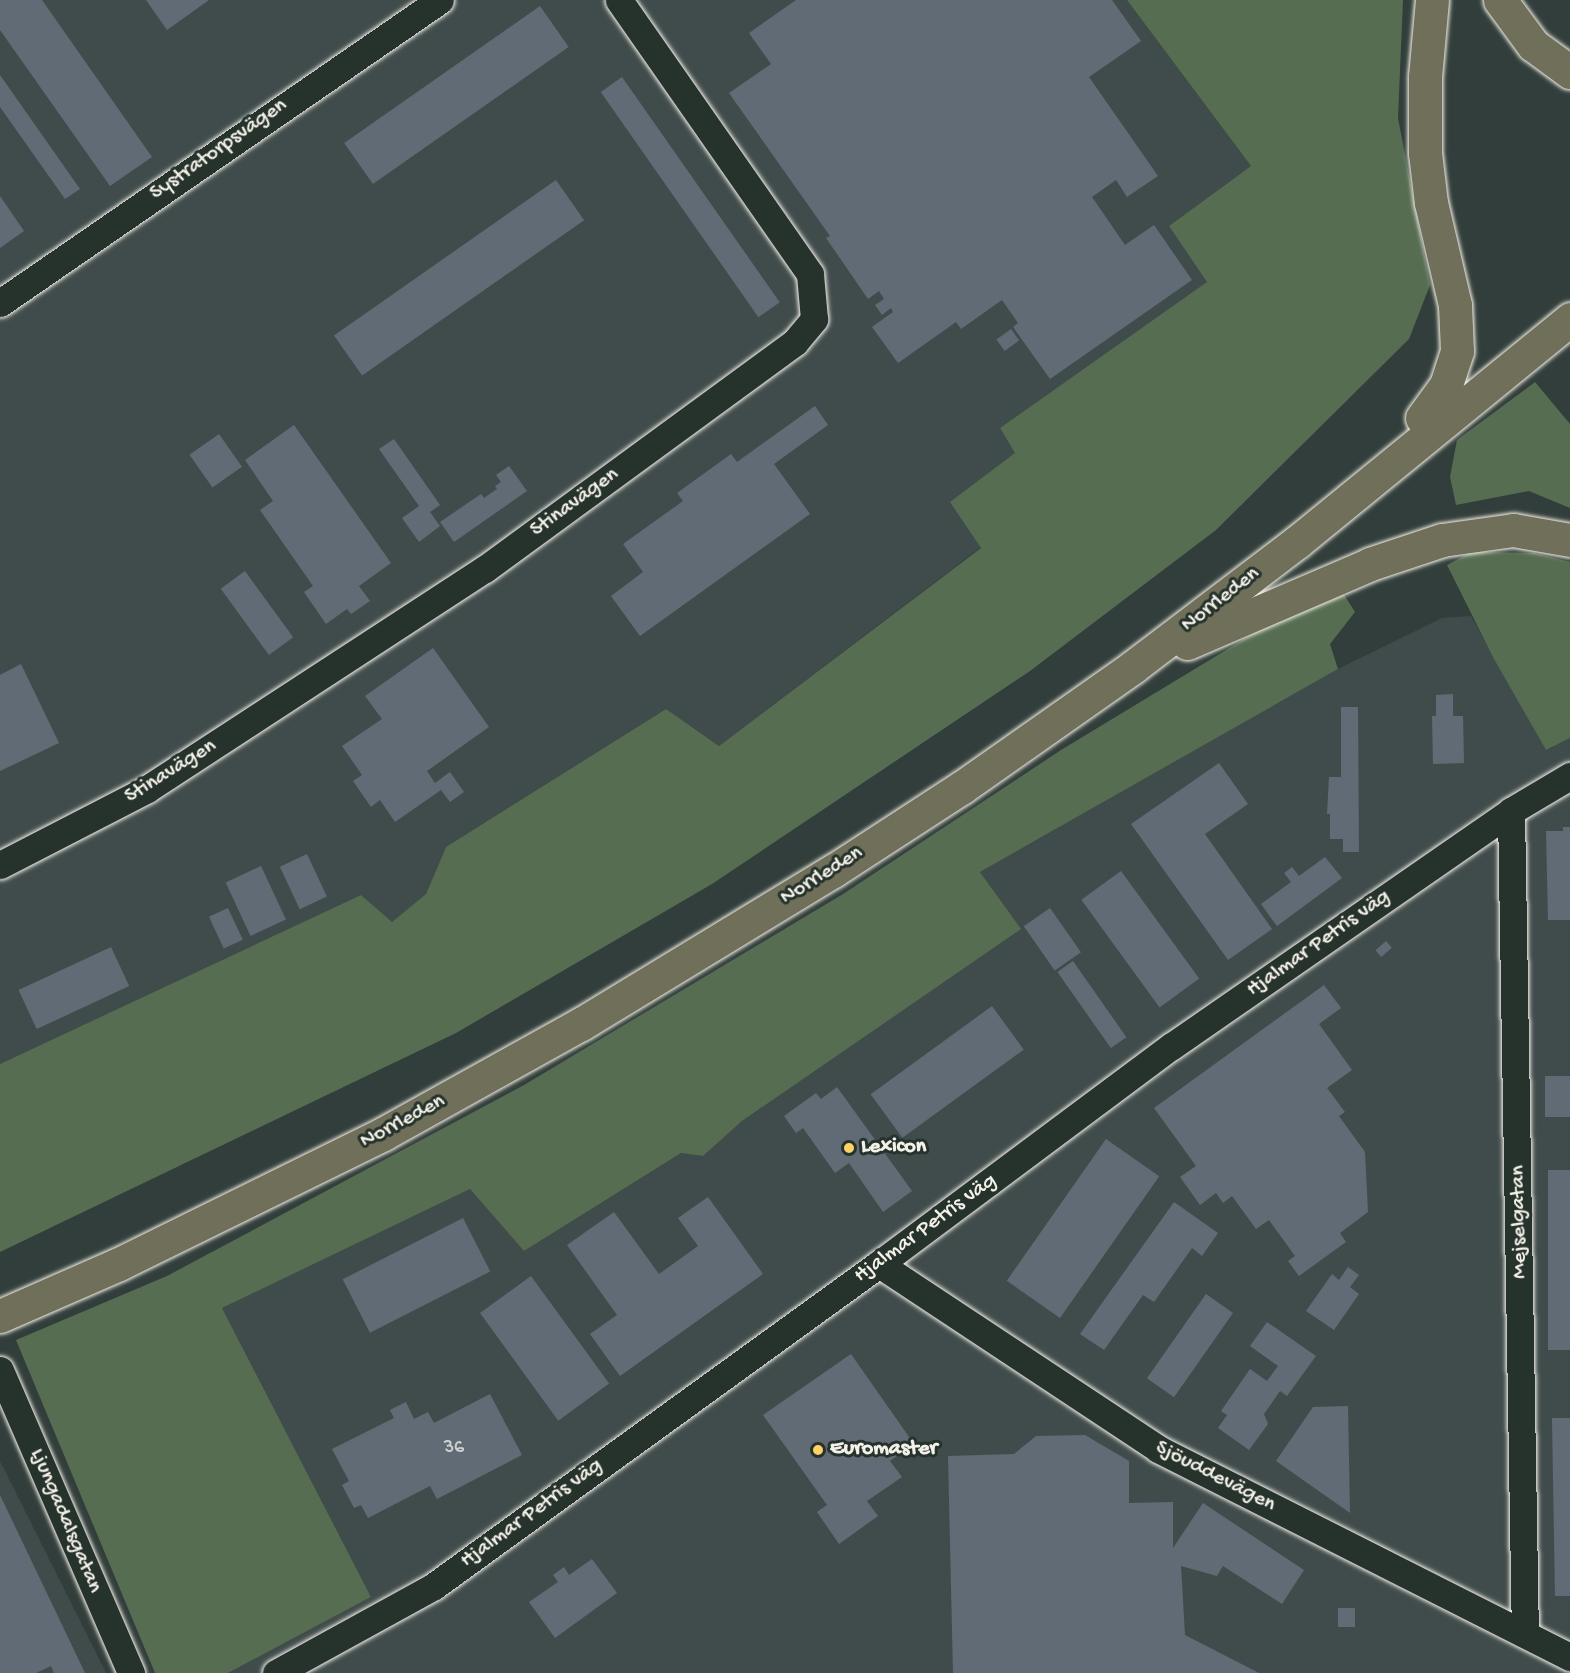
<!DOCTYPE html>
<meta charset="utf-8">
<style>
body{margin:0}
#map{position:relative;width:1570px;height:1673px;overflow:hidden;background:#323e3b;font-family:"Gochi Hand",sans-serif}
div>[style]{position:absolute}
.built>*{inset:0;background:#404c4c}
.green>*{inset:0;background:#566d52}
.building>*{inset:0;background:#606b75;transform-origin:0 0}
.roads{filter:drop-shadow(0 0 2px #f4f1e8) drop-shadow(0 0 2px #f4f1e8)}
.minor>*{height:27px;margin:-13.5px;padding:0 13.5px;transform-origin:13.5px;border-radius:13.5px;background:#26332d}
.highway>*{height:33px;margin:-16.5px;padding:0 16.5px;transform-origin:16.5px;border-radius:16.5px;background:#706f59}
.dots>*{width:16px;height:16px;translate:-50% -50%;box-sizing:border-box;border:3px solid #26332d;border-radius:50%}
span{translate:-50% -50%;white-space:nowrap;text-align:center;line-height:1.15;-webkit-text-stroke:6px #26332d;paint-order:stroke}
.number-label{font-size:20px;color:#cfd0cb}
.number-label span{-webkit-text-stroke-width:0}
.street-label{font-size:22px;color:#f4f1e8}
.poi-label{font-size:22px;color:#f4f1e8;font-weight:700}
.left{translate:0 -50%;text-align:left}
</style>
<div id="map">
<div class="built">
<div style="clip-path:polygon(0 0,1127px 0,1251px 166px,1169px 226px,1208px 282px,1000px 428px,1015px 453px,981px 547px,719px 746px,666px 709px,446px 847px,426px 894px,391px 923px,361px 895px,0 1064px)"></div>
<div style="clip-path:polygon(1471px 616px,1546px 750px,1570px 738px,1570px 1673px,228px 1673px,371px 1597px,222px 1308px,470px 1189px,524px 1251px,681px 1153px,703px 1156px,742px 1121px,1020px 928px,980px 872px,1338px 669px,1442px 618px)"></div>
<div style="clip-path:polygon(0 1461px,106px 1673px,0 1673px)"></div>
</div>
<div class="green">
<div style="clip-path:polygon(1127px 0,1403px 0,1398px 118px,1430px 285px,1409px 339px,1216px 530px,1030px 671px,712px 884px,456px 1033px,0 1252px,0 1064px,361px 895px,392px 922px,426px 894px,446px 847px,666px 709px,719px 746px,981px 548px,950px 502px,1015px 453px,1000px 428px,1207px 282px,1169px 226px,1251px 166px)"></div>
<div style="clip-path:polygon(1535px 382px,1570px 424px,1570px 508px,1529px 491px,1456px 505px,1450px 477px,1457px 440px)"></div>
<div style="clip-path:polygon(1471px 552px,1534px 553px,1570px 562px,1570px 738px,1546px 750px,1494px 659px,1447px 565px)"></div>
<div style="clip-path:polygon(1343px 593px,1355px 612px,1330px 644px,1338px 669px,980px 872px,1021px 929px,742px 1121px,703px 1156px,681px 1153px,524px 1251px,470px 1189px,222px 1308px,371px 1597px,228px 1673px,155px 1673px,16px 1340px,167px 1276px,524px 1085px,843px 894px,1061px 750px,1279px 618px)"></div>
</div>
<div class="building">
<div style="clip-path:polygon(0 0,42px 0,152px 157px,110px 186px,0 30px)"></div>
<div style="clip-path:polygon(146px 0,209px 0,167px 30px)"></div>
<div style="clip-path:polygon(796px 0,1112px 0,1141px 41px,1089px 77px,1158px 176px,1127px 197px,1116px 180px,1092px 197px,1125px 245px,1154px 225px,1192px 280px,1050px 379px,1013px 327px,1018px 323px,1002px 300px,961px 329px,956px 322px,898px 363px,872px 327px,893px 312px,891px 308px,882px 315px,875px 305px,884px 299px,879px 291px,868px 299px,826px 238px,830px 236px,729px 93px,771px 64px,749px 33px)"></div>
<div style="left:540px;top:6px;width:50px;height:239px;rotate:55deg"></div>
<div style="clip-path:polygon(0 75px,80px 189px,65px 199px,0 107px)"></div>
<div style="left:622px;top:77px;width:275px;height:26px;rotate:55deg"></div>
<div style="left:556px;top:180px;width:49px;height:271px;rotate:55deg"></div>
<div style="clip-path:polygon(0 196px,24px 231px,0 248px)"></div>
<div style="left:1011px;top:329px;width:14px;height:18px;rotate:54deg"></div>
<div style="clip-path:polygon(815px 406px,828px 425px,774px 464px,810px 514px,640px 636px,611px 596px,643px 572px,623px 544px,683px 501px,677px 493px,731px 454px,737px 462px)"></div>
<div style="clip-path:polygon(294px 425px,391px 563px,359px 586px,370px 601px,351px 614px,347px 609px,326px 624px,304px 592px,313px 586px,260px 510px,273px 501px,245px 460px)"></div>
<div style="left:219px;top:434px;width:40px;height:36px;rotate:55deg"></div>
<div style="clip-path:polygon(394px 439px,440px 505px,430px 512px,440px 526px,419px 542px,402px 518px,419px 506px,379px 449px)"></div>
<div style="clip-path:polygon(509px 466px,527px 491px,454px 542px,440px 522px,481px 494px,484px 498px,497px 489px,495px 486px,501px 482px,496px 475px)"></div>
<div style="left:245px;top:571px;width:82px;height:30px;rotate:54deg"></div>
<div style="clip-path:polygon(433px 648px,489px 727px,427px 771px,435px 783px,450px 772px,464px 792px,450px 802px,441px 790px,395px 822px,380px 800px,371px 807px,353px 781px,362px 775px,342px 746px,382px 719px,365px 696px)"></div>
<div style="clip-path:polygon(21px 664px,59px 743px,0 771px,0 675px)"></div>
<div style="clip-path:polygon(1453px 694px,1453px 716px,1463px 716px,1464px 763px,1433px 764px,1432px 716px,1436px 716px,1436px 695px)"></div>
<div style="clip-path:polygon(1341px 707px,1358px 707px,1359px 852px,1343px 852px,1343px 839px,1330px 839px,1330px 814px,1327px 814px,1329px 777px,1341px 777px)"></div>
<div style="clip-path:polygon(1219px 763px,1248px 804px,1205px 834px,1272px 929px,1228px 960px,1131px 824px)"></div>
<div style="clip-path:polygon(1563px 827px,1570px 827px,1570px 920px,1548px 920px,1546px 831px,1563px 831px)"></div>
<div style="left:307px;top:854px;width:47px;height:30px;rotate:65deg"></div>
<div style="clip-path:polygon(1325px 857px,1342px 878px,1277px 926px,1261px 904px,1291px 882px,1284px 873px,1292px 867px,1299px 876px)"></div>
<div style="left:261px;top:866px;width:59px;height:39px;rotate:65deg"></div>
<div style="left:1121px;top:871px;width:133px;height:49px;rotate:54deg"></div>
<div style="left:228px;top:908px;width:35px;height:21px;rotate:65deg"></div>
<div style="left:1050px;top:908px;width:54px;height:32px;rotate:55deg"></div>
<div style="left:1386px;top:941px;width:9px;height:14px;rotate:49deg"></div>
<div style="left:111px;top:947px;width:43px;height:102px;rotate:65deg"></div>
<div style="left:1073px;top:961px;width:93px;height:19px;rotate:55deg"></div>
<div style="clip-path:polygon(1324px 985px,1341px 1008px,1319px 1024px,1352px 1070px,1327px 1088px,1345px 1112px,1339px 1116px,1365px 1152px,1368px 1212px,1340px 1233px,1346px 1242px,1299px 1276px,1288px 1261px,1295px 1256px,1269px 1220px,1256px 1229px,1232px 1196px,1223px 1203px,1216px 1193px,1200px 1205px,1180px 1177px,1196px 1166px,1154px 1108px)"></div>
<div style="left:992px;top:1006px;width:54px;height:150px;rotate:54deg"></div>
<div style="left:1545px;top:1076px;width:25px;height:41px"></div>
<div style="clip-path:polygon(837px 1087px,912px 1191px,883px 1212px,849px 1163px,835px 1173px,803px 1128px,796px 1133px,784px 1116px,816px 1093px,821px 1099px)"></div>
<div style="left:1106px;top:1139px;width:65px;height:173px;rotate:35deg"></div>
<div style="left:1548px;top:1170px;width:22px;height:180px"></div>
<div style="clip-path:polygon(708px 1197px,763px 1274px,620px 1376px,590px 1334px,617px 1315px,567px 1245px,614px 1212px,659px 1274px,698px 1246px,678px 1218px)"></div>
<div style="clip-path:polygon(1174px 1202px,1218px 1233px,1202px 1256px,1192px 1248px,1154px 1302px,1143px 1295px,1104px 1350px,1080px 1334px)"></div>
<div style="left:463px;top:1218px;width:60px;height:135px;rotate:63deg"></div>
<div style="clip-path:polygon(1348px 1267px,1359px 1275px,1350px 1287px,1359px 1294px,1334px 1330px,1306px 1311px,1332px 1274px,1339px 1280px)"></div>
<div style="left:531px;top:1276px;width:133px;height:63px;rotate:54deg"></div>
<div style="left:1206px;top:1294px;width:33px;height:103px;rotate:35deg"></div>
<div style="clip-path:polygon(1267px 1322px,1316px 1356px,1287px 1396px,1280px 1391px,1264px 1414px,1268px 1424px,1249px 1450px,1218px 1428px,1227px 1415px,1221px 1411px,1250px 1369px,1267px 1381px,1278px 1366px,1250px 1346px)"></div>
<div style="clip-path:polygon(851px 1354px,914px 1444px,890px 1461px,902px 1477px,867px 1501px,878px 1516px,839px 1544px,817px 1512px,827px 1505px,763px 1415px)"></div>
<div style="clip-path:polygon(490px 1394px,522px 1455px,437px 1499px,430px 1486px,368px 1518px,361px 1505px,354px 1508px,342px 1485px,349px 1481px,332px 1449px,394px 1418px,390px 1410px,406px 1402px,414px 1419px,428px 1412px,434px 1423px)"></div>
<div style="clip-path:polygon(1348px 1406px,1350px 1513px,1276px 1461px,1313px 1407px)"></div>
<div style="clip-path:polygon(1552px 1418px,1570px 1418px,1570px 1596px,1555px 1596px)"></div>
<div style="clip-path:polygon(1085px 1435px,1129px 1461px,1129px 1503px,1173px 1502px,1173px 1548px,1203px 1503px,1304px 1570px,1282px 1604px,1223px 1566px,1217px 1576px,1181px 1566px,1185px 1635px,1259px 1673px,953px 1673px,948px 1456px,1014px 1454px,1036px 1436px)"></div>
<div style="clip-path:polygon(0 1495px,85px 1673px,54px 1673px,51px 1666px,36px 1673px,0 1673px)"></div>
<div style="clip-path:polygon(592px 1559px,617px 1593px,555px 1638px,529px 1602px,558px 1582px,553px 1575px,564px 1567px,569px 1575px)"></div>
<div style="left:1338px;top:1608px;width:17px;height:19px"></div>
</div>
<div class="roads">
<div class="minor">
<div style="left:0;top:303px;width:534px;rotate:-34.55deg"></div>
<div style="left:1511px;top:811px;width:823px;rotate:89.03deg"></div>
<div style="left:0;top:865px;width:165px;rotate:-27.3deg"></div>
<div style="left:147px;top:789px;width:403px;rotate:-33.1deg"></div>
<div style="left:485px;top:569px;width:384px;rotate:-36.2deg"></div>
<div style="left:795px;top:342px;width:30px;rotate:-50deg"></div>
<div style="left:814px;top:319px;width:45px;rotate:-95.1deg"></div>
<div style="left:810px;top:274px;width:334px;rotate:-124.9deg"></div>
<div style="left:879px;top:1264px;width:335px;rotate:33.5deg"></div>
<div style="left:1158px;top:1449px;width:462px;rotate:26.8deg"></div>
<div style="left:0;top:1370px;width:330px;rotate:66.6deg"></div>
<div style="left:276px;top:1673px;width:180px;rotate:-28.8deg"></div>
<div style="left:434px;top:1586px;width:549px;rotate:-35.89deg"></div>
<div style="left:879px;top:1264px;width:365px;rotate:-36.7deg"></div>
<div style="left:1172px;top:1046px;width:412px;rotate:-34.7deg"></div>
<div style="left:1511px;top:811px;width:69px;rotate:-30.7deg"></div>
</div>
<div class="highway">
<div style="left:1500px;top:0;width:56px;rotate:53.7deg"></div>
<div style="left:1533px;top:45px;width:46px;rotate:36.1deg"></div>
<div style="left:1422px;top:418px;width:41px;rotate:-54deg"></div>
<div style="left:1446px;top:385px;width:36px;rotate:-72deg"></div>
<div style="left:1457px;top:351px;width:46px;rotate:-92.5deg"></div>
<div style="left:1455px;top:305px;width:105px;rotate:-103.2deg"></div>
<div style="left:1431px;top:203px;width:50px;rotate:-96.8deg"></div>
<div style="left:1425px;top:153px;width:76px;rotate:-90deg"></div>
<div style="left:1425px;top:77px;width:77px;rotate:-84.8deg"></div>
<div style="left:1187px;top:643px;width:199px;rotate:-23.3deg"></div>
<div style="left:1370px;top:564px;width:76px;rotate:-18.4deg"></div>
<div style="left:1442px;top:540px;width:72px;rotate:-8deg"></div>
<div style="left:1513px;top:530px;width:58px;rotate:10deg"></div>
<div style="left:0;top:1316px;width:130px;rotate:-23.6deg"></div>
<div style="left:119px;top:1264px;width:294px;rotate:-26.2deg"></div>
<div style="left:383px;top:1134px;width:227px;rotate:-29.1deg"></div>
<div style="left:581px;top:1024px;width:295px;rotate:-31.3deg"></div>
<div style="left:833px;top:871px;width:153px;rotate:-33deg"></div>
<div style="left:961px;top:788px;width:210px;rotate:-35.1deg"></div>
<div style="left:1133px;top:667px;width:206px;rotate:-37.3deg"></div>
<div style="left:1297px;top:542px;width:353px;rotate:-39.2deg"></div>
</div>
</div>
<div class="dots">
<div style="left:849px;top:1148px;background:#ffd166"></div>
<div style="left:818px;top:1450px;background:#ffd166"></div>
</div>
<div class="number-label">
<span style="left:454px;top:1448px">36</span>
</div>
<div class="street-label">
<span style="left:219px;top:150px;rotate:-35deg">Systratorpsvägen</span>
<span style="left:575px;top:503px;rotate:-36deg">Stinavägen</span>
<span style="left:1221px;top:600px;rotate:-38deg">Norrleden</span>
<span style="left:171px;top:772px;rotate:-32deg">Stinavägen</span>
<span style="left:822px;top:876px;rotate:-32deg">Norrleden</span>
<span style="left:1319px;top:944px;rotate:-35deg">Hjalmar Petris väg</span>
<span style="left:403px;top:1122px;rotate:-28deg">Norrleden</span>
<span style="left:1520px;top:1222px;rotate:-91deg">Mejselgatan</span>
<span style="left:926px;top:1229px;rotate:-36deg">Hjalmar Petris väg</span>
<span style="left:1215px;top:1477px;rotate:27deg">Sjöuddevägen</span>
<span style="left:532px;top:1514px;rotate:-36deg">Hjalmar Petris väg</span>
<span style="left:65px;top:1521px;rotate:67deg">Ljungadalsgatan</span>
</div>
<div class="poi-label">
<span class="left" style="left:861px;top:1148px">Lexicon</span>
<span class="left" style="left:830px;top:1450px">Euromaster</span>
</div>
</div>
